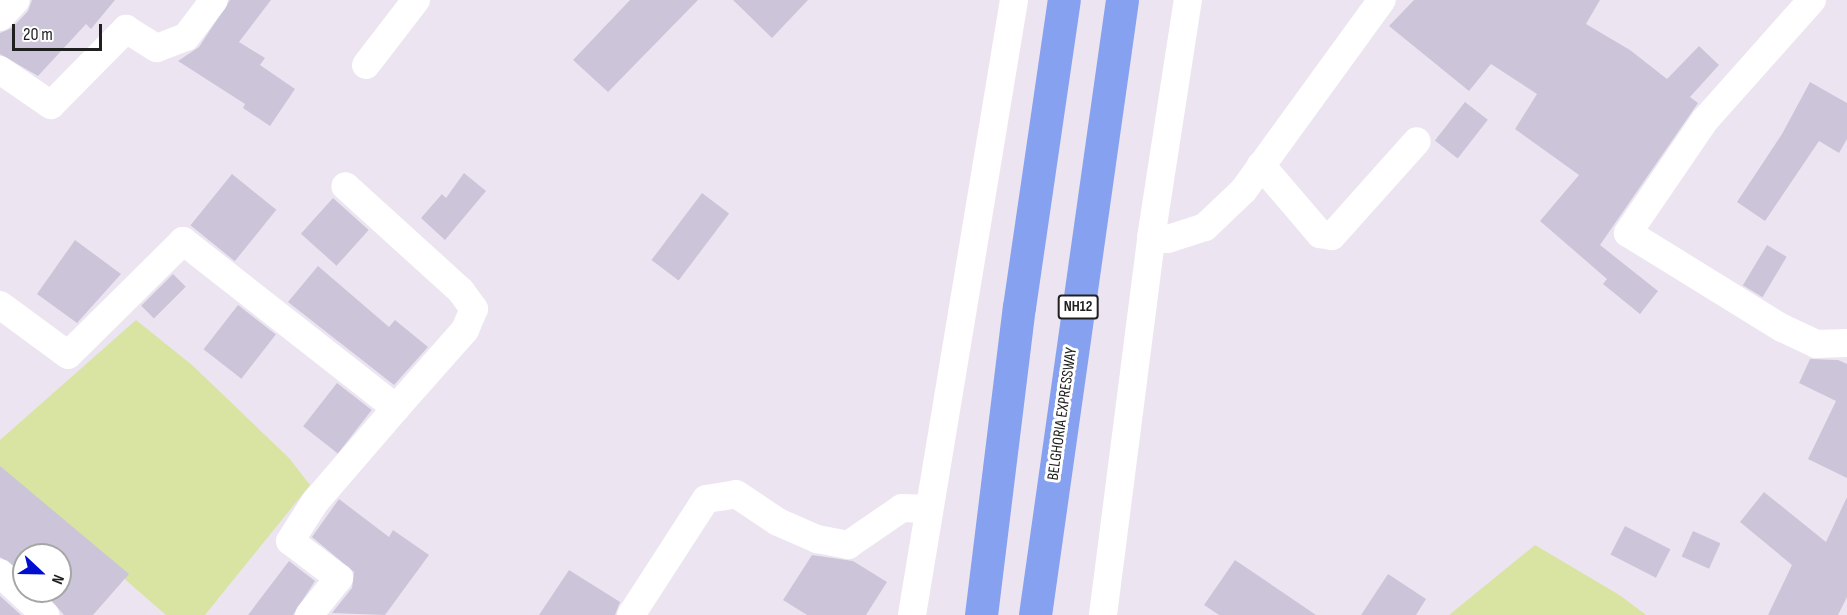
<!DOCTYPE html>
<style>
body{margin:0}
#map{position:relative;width:1847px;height:615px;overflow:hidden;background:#ece5f1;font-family:"Sofia Sans Condensed",sans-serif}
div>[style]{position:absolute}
.water>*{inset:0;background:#d9e3a2}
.building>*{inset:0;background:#ccc5d9;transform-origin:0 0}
.minor>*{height:28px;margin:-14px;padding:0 14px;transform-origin:14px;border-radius:14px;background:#fff}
.highway>*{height:33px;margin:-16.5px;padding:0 16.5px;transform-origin:16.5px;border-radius:16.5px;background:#86a1ef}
span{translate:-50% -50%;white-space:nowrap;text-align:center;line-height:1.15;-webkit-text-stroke:6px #fff;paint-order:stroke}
.shield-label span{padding:2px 4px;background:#fff;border:2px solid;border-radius:4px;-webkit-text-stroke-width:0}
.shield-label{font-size:15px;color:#202020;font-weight:700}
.street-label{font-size:16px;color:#202020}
.north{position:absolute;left:12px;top:543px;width:60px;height:60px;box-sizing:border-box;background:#fff;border:2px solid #a6a6a6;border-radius:50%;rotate:112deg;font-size:16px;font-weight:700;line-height:24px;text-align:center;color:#202020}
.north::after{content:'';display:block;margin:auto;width:21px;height:27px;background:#000ecf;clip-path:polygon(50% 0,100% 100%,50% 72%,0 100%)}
.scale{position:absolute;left:12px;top:24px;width:90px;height:27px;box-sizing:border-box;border:3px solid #202020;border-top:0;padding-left:8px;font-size:18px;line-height:21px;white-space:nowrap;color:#202020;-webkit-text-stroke:4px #fff;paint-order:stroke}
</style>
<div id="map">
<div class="water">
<div style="clip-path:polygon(136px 320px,192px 365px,289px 458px,310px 485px,205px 615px,166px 615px,0 471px,0 440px)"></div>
<div style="clip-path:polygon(1535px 545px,1621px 596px,1646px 615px,1449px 615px)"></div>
</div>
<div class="building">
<div style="clip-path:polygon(32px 0,115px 0,91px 29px,86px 24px,38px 76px,0 54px,0 33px,12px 28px,28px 11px)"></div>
<div style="clip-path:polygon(230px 0,271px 0,239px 42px,265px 58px,260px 65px,295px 89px,270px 126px,243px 108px,245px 104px,178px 61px,199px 47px)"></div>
<div style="clip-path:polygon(630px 0,698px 0,608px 92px,573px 60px)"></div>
<div style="clip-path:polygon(733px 0,808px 0,772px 38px)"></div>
<div style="clip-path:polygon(1414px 0,1600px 0,1586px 24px,1630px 50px,1667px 79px,1699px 46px,1719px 65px,1690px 97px,1698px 103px,1600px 245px,1658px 291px,1640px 314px,1603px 284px,1607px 279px,1540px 221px,1579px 175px,1515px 129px,1537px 94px,1491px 64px,1469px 91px,1389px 26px)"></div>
<div style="clip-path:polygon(1810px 82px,1847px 103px,1847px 139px,1839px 153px,1819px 141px,1765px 221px,1737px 202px,1782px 134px)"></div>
<div style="left:1465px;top:102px;width:29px;height:49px;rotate:38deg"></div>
<div style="clip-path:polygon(464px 173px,486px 191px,445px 240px,421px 218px,442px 194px,446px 198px)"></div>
<div style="left:232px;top:174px;width:57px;height:66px;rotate:39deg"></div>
<div style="left:702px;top:193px;width:34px;height:84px;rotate:37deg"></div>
<div style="left:333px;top:198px;width:48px;height:48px;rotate:42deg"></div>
<div style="clip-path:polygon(75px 240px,121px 274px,77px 323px,37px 294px)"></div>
<div style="left:1767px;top:245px;width:23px;height:47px;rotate:31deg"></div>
<div style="clip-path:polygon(318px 266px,389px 327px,395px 320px,428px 347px,394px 385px,288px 302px)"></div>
<div style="left:173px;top:274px;width:18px;height:45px;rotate:45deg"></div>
<div style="left:238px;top:305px;width:48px;height:56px;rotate:38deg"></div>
<div style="clip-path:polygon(1810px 359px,1838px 360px,1847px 364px,1847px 478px,1808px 459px,1836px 401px,1799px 383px)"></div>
<div style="left:337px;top:383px;width:44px;height:55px;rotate:38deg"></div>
<div style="clip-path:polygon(0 466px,129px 574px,93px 615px,64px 615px,43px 591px,60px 591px,60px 555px,24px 555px,24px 573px,0 557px)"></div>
<div style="clip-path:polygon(1764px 492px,1826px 542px,1847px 497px,1847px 597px,1838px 615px,1768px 615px,1792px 565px,1740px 522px)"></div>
<div style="clip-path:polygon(339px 499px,389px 537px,393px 530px,429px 555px,385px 615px,332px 613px,352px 588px,354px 572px,312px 537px)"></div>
<div style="left:1625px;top:526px;width:51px;height:32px;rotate:27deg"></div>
<div style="left:1693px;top:531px;width:30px;height:28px;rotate:24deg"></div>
<div style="clip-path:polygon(812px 555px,853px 561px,887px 582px,866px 615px,807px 615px,783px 600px)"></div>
<div style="clip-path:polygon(1235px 560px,1316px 615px,1219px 615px,1204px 605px)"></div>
<div style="clip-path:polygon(289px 561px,315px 581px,293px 615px,248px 615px)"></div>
<div style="clip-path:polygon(569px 570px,620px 602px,615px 615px,539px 615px)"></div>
<div style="clip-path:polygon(1388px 574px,1426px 599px,1416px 615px,1361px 615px)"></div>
<div style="clip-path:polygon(0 596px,21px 615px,0 615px)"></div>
</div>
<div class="minor">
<div style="left:1812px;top:0;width:161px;rotate:131.7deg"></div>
<div style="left:1705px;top:120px;width:137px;rotate:124.3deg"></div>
<div style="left:1628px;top:233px;width:181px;rotate:31.7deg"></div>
<div style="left:1782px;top:328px;width:38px;rotate:25deg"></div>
<div style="left:1816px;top:344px;width:31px;rotate:-2deg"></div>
<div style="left:0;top:17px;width:23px;rotate:-47deg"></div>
<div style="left:366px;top:65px;width:82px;rotate:-52.4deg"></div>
<div style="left:0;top:70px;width:62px;rotate:34.5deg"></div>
<div style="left:51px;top:105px;width:107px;rotate:-45.4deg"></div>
<div style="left:126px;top:29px;width:36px;rotate:32deg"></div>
<div style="left:157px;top:48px;width:31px;rotate:-21deg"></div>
<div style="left:186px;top:37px;width:46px;rotate:-52.9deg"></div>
<div style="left:1261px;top:165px;width:91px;rotate:49.5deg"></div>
<div style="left:1320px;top:234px;width:12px;rotate:9deg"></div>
<div style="left:1332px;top:236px;width:127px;rotate:-48.2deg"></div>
<div style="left:1151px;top:238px;width:17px;rotate:3deg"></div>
<div style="left:1168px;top:239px;width:39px;rotate:-18deg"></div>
<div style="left:1205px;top:227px;width:52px;rotate:-43.5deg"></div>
<div style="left:1243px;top:191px;width:236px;rotate:-54deg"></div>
<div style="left:0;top:305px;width:84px;rotate:36.3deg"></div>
<div style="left:68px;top:355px;width:162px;rotate:-44.7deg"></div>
<div style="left:183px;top:241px;width:271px;rotate:38.1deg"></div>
<div style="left:396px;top:408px;width:104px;rotate:-48.5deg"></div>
<div style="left:465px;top:330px;width:23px;rotate:-67deg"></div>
<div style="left:474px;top:309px;width:22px;rotate:-126deg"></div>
<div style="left:461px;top:291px;width:156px;rotate:-137.8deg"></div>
<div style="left:0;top:573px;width:62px;rotate:43deg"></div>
<div style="left:309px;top:615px;width:48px;rotate:-51deg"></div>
<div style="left:339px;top:578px;width:61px;rotate:-142.9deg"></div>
<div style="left:290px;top:541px;width:46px;rotate:-57.3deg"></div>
<div style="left:315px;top:502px;width:124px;rotate:-49.2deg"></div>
<div style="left:631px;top:615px;width:138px;rotate:-57.1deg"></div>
<div style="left:706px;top:499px;width:30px;rotate:-9deg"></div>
<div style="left:736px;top:494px;width:50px;rotate:33.7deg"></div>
<div style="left:778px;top:522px;width:43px;rotate:23.6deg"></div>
<div style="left:817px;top:539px;width:32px;rotate:11deg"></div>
<div style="left:848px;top:545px;width:65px;rotate:-34.4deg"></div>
<div style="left:902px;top:508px;width:27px;rotate:2deg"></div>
<div style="left:912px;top:615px;width:623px;rotate:-80.58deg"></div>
<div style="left:1103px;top:615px;width:380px;rotate:-82.7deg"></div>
<div style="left:1151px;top:238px;width:241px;rotate:-81.2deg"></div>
</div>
<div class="highway">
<div style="left:981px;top:615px;width:310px;rotate:-83deg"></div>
<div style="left:1019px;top:307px;width:310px;rotate:-81.7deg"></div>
<div style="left:1035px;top:615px;width:621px;rotate:-81.95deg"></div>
</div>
<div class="shield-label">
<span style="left:1078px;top:307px">NH12</span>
</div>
<div class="street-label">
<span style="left:1063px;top:414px;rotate:-82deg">BELGHORIA EXPRESSWAY</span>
</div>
<div class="north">N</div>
<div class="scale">20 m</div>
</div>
